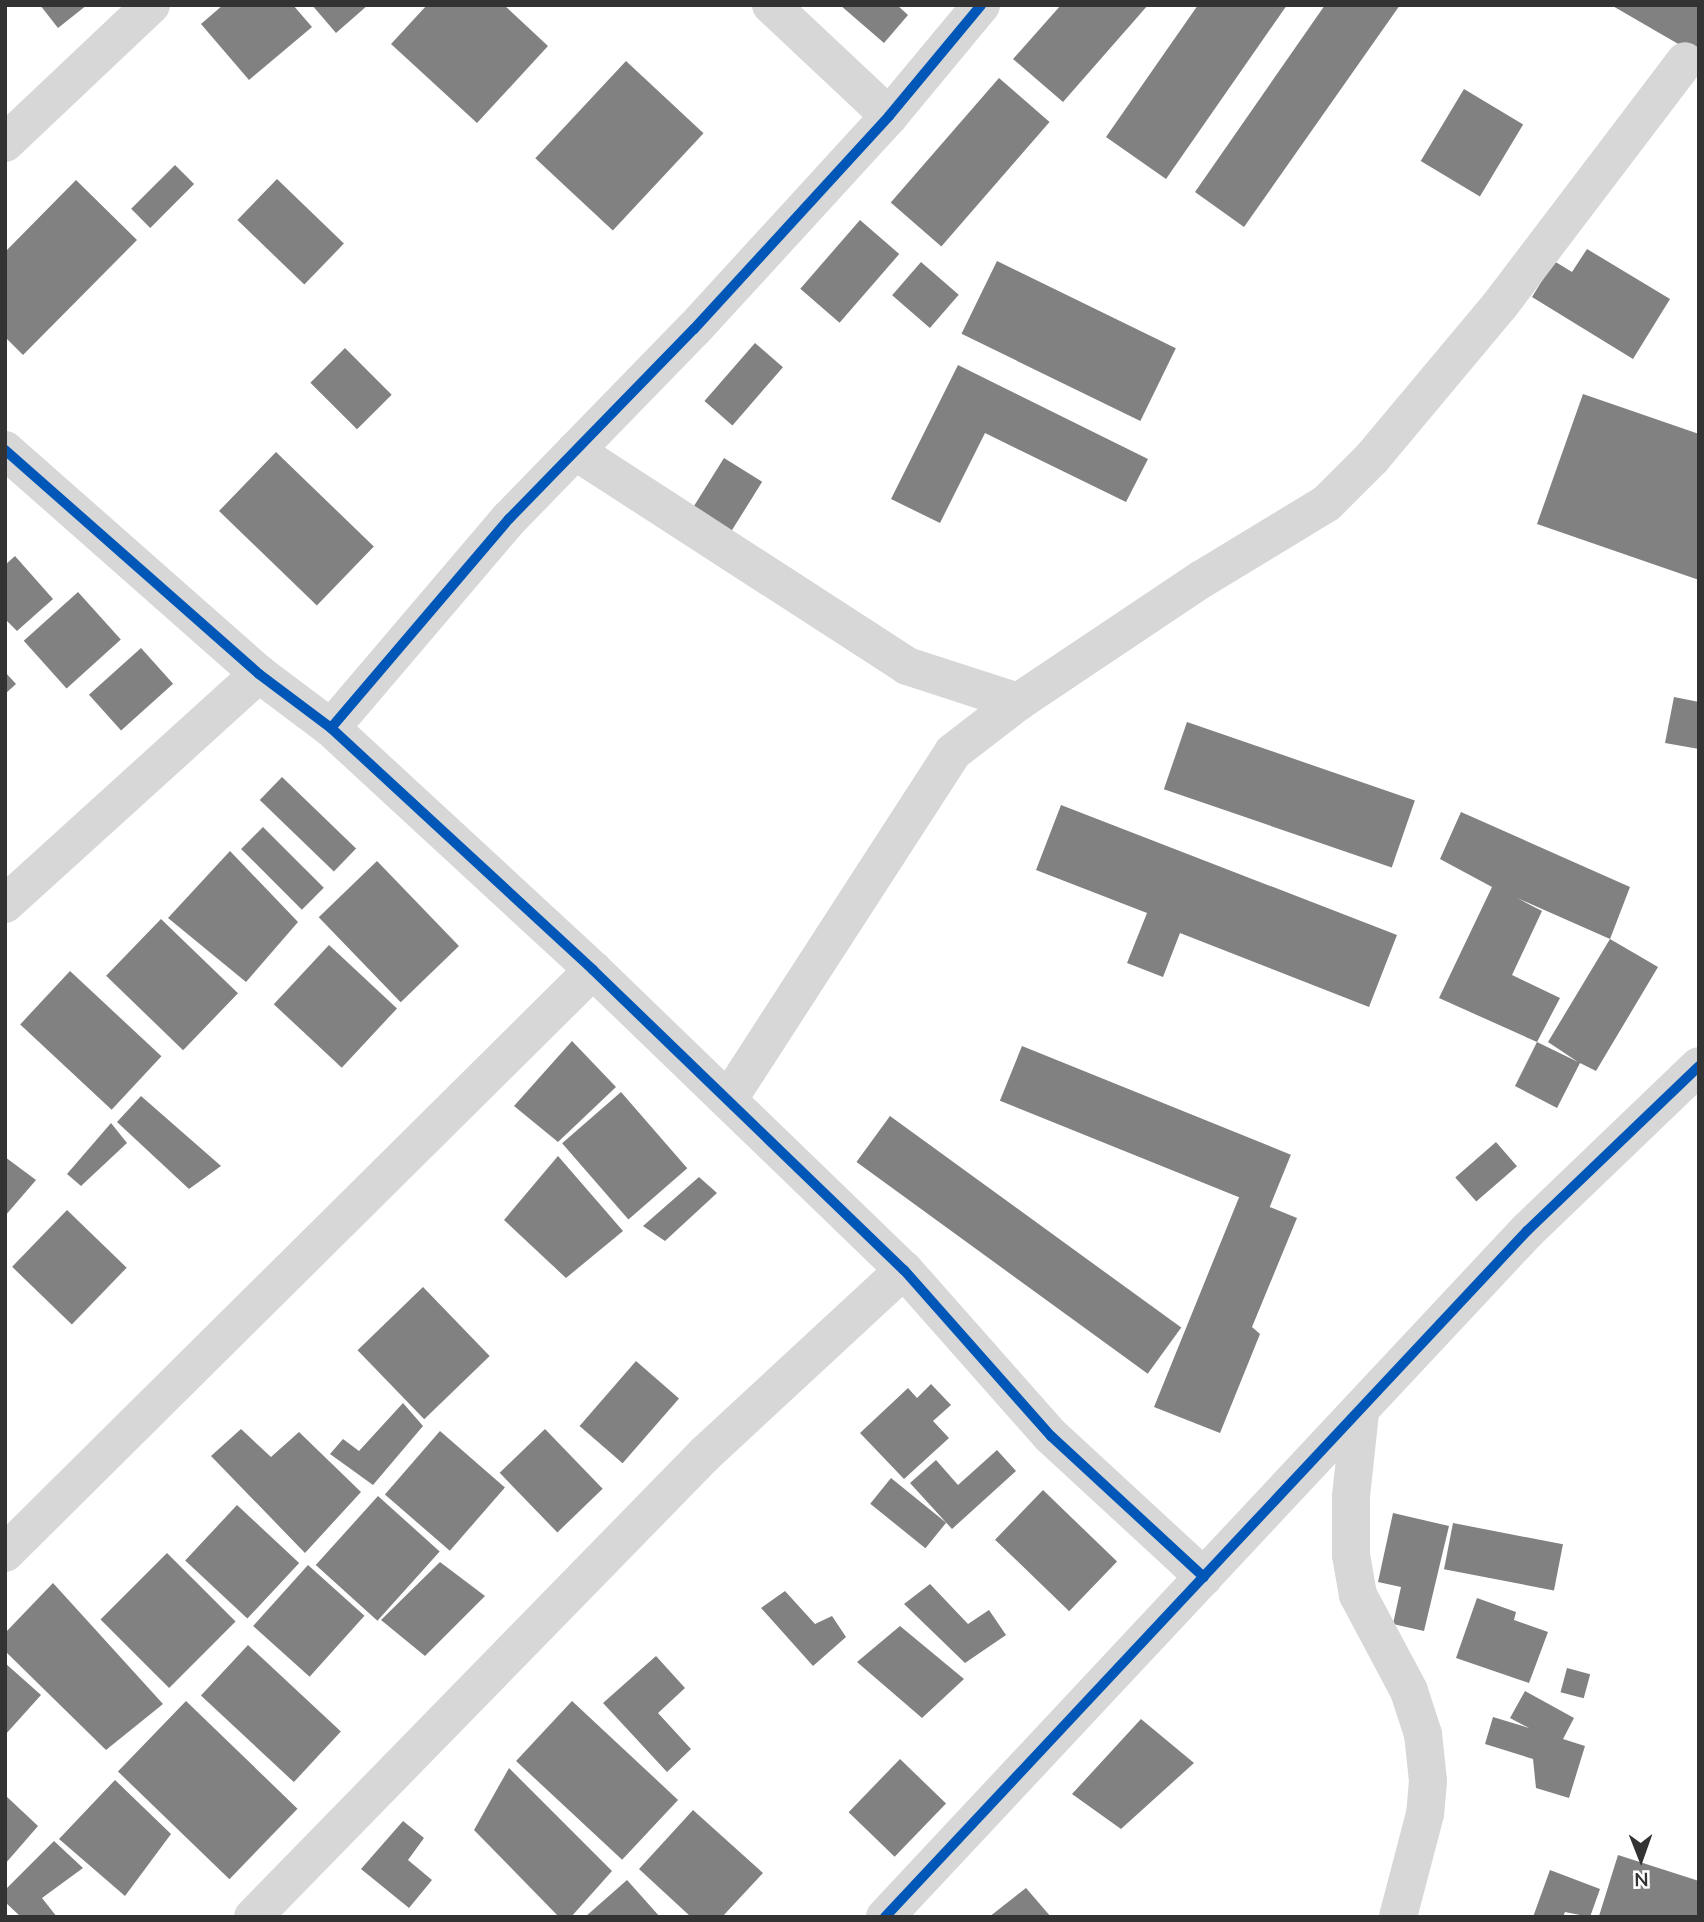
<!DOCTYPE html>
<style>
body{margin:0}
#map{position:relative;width:1704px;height:1922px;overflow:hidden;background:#fff;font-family:Mulish,sans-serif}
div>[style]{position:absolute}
.building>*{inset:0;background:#818181;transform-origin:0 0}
.minor>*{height:38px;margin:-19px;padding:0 19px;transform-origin:19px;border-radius:19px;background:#d7d7d7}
.cycleway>*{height:10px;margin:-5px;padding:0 5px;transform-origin:5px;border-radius:5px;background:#0057b8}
span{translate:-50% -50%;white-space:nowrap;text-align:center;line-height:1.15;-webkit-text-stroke:7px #fff;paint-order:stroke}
.frame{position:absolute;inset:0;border:7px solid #333;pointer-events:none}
.north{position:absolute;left:1606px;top:1824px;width:70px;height:70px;-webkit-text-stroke:5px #fff;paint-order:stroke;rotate:179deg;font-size:19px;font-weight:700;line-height:28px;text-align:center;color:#333}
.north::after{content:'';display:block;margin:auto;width:24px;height:32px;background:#333;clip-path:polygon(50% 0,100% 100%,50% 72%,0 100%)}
</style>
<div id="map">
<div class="building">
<div style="clip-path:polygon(40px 5px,87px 5px,58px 28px)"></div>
<div style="clip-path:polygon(223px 5px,293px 5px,312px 27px,249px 80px,201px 24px)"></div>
<div style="clip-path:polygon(312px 5px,368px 5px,336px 33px)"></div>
<div style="clip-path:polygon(427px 5px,504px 5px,548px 46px,477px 123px,391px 44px)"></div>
<div style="clip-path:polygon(840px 5px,897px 5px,908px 15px,884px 43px)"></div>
<div style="clip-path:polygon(1061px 5px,1148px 5px,1063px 102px,1013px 59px)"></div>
<div style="clip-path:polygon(1198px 5px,1287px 5px,1166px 179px,1106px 137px)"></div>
<div style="clip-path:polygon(1325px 5px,1400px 5px,1244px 227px,1195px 192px)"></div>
<div style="clip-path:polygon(1611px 5px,1699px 5px,1699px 56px)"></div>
<div style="left:626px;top:61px;width:106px;height:133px;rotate:43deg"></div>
<div style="left:999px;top:78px;width:67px;height:165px;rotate:41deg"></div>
<div style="left:1464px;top:89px;width:69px;height:84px;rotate:31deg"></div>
<div style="left:175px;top:165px;width:27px;height:62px;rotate:45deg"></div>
<div style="left:277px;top:179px;width:93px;height:57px;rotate:44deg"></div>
<div style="clip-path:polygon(76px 180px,137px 240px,23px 355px,5px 337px,5px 252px)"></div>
<div style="left:860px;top:220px;width:52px;height:91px;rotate:41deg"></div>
<div style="clip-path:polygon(1587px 249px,1670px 299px,1633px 359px,1532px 297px,1554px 261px,1572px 272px)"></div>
<div style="left:997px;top:261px;width:199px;height:81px;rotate:26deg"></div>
<div style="left:921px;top:262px;width:50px;height:44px;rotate:41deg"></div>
<div style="left:755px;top:343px;width:37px;height:77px;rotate:41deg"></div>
<div style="left:345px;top:348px;width:66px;height:49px;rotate:45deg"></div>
<div style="clip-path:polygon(958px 365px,1148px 459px,1126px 502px,985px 433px,940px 523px,891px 499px)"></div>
<div style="clip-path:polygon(1583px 394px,1699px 434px,1699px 580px,1537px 524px)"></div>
<div style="left:276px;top:452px;width:136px;height:82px;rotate:44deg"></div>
<div style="left:724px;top:458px;width:45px;height:58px;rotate:32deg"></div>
<div style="clip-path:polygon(15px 556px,53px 599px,17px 631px,5px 619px,5px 565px)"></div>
<div style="left:78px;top:592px;width:64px;height:73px;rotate:48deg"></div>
<div style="left:141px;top:648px;width:48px;height:70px;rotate:48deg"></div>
<div style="clip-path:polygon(5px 672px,16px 684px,5px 694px)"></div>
<div style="clip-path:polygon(1674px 697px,1699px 702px,1699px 749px,1665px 743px)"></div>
<div style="left:1187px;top:722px;width:241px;height:71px;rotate:19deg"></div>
<div style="left:282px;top:777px;width:103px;height:32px;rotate:44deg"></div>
<div style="clip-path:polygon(1061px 805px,1397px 935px,1369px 1007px,1180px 933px,1163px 977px,1127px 963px,1147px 913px,1036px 870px)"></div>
<div style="clip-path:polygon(1461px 812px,1630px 887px,1610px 939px,1517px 898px,1542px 911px,1512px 975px,1560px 998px,1537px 1042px,1439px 998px,1492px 887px,1440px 859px)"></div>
<div style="left:263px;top:827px;width:86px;height:31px;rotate:45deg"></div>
<div style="clip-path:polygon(230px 851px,298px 922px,246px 982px,168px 918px)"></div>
<div style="left:377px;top:861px;width:118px;height:81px;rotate:46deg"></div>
<div style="left:161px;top:919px;width:107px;height:79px;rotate:44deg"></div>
<div style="clip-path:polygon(1610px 939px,1658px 967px,1596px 1071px,1580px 1063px,1557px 1108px,1515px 1086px,1537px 1042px,1578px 1062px,1548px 1042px)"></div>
<div style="left:329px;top:945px;width:93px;height:81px;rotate:43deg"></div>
<div style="left:70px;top:971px;width:125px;height:73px;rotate:43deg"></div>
<div style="clip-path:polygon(572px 1041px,616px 1087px,558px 1142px,514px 1106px)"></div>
<div style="left:1022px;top:1046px;width:290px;height:59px;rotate:22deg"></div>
<div style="left:621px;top:1092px;width:101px;height:78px;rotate:49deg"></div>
<div style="clip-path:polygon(141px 1096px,221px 1166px,189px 1189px,117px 1122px)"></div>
<div style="left:890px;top:1116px;width:360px;height:57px;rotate:36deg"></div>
<div style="clip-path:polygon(111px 1123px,127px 1143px,81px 1186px,67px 1174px)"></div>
<div style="left:1496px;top:1142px;width:32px;height:54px;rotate:49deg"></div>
<div style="clip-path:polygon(558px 1156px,623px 1231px,566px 1278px,504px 1220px)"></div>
<div style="clip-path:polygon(5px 1157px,36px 1180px,5px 1216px)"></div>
<div style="clip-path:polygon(699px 1177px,717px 1193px,665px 1241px,643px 1226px)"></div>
<div style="clip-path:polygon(1240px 1195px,1297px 1218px,1252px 1327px,1260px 1334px,1220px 1433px,1154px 1407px)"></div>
<div style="left:67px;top:1210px;width:83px;height:79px;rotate:44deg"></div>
<div style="left:423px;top:1287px;width:96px;height:91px;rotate:46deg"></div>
<div style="left:636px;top:1361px;width:57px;height:86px;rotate:41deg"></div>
<div style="clip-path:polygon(931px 1384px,951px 1405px,933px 1421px,949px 1438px,904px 1479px,860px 1433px,908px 1388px,917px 1398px)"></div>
<div style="clip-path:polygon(403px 1403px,423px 1426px,373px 1485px,330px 1454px,343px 1439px,359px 1451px)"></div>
<div style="clip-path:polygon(241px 1429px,271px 1457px,299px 1432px,361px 1492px,305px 1553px,211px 1456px)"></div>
<div style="left:545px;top:1429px;width:83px;height:63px;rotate:46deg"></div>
<div style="left:440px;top:1431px;width:86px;height:84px;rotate:41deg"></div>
<div style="clip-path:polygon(997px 1450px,1016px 1471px,952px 1529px,910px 1483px,936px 1460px,958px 1485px)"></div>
<div style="left:891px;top:1478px;width:71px;height:33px;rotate:39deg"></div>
<div style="left:1043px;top:1490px;width:103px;height:69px;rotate:44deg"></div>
<div style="left:378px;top:1496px;width:83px;height:93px;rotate:42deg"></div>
<div style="left:237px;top:1505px;width:85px;height:76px;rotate:43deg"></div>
<div style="clip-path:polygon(1393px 1513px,1449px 1526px,1424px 1631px,1393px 1624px,1401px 1587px,1378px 1582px)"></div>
<div style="left:1453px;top:1523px;width:112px;height:47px;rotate:11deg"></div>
<div style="left:167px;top:1553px;width:97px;height:94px;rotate:45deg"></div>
<div style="clip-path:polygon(440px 1562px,485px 1596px,425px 1656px,381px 1620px)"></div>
<div style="left:308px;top:1565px;width:76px;height:82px;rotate:42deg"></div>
<div style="clip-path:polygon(53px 1583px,163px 1704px,106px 1750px,5px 1651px,5px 1633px)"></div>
<div style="clip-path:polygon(930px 1584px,968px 1624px,989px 1610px,1006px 1635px,965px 1663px,904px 1604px)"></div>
<div style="clip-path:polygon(785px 1591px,815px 1624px,832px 1616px,846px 1637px,813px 1666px,761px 1608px)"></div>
<div style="clip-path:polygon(1477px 1598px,1516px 1612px,1514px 1620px,1548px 1632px,1529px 1683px,1456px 1658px)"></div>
<div style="clip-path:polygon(900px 1626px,964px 1679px,922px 1718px,857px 1662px)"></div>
<div style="left:248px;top:1645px;width:127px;height:69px;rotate:43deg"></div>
<div style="clip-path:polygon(656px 1656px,685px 1688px,658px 1713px,691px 1749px,667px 1772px,603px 1703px)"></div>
<div style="clip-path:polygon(5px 1663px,41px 1695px,5px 1735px)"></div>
<div style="left:1567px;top:1668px;width:24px;height:25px;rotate:15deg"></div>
<div style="clip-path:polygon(1525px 1691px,1574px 1718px,1563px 1739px,1585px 1746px,1569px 1798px,1536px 1788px,1533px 1759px,1485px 1744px,1493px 1717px,1529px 1728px,1510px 1718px)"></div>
<div style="left:186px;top:1701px;width:155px;height:98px;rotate:44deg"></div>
<div style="left:572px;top:1701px;width:145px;height:82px;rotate:43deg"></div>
<div style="clip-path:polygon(1141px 1719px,1194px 1763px,1121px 1829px,1072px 1794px)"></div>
<div style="left:900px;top:1759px;width:64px;height:74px;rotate:44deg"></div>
<div style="clip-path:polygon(509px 1768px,612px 1871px,571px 1917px,559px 1917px,474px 1830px)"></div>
<div style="clip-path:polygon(115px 1780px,171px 1834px,125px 1896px,59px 1839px)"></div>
<div style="clip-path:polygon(5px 1795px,38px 1826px,5px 1864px)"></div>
<div style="clip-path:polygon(693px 1810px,763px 1873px,722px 1917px,691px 1917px,639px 1869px)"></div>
<div style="clip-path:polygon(403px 1821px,424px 1838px,408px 1860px,432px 1880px,409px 1908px,361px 1869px)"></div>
<div style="clip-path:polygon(54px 1841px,83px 1868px,42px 1898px,57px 1917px,21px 1917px,5px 1902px,5px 1890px)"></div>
<div style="clip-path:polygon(1618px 1855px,1699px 1881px,1699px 1917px,1599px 1916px)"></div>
<div style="clip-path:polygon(1550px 1870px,1600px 1889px,1590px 1917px,1565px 1912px,1563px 1917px,1533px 1917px)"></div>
<div style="clip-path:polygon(627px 1880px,660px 1917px,585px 1917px)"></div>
<div style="clip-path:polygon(1026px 1888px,1051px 1917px,989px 1917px)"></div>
</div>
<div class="minor">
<div style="left:771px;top:5px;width:162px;rotate:43.2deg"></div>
<div style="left:5px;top:143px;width:201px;rotate:-43.4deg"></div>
<div style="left:5px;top:450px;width:339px;rotate:41.4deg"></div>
<div style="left:259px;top:674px;width:90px;rotate:36.9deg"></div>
<div style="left:331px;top:728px;width:357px;rotate:42.7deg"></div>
<div style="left:593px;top:970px;width:432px;rotate:44deg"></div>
<div style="left:904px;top:1270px;width:222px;rotate:48.5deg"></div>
<div style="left:1051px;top:1436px;width:208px;rotate:42.7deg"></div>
<div style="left:575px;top:451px;width:396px;rotate:32.9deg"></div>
<div style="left:907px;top:666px;width:117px;rotate:18deg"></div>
<div style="left:331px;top:728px;width:275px;rotate:-49.6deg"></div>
<div style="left:509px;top:519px;width:265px;rotate:-45.8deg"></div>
<div style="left:694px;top:329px;width:289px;rotate:-47.5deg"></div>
<div style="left:889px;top:116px;width:144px;rotate:-50.3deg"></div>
<div style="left:5px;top:904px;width:343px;rotate:-42.2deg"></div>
<div style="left:728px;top:1100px;width:414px;rotate:-57.1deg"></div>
<div style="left:953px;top:752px;width:82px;rotate:-37.6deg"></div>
<div style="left:1018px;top:702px;width:221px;rotate:-33.8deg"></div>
<div style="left:1202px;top:579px;width:146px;rotate:-31.3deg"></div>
<div style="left:1327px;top:503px;width:64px;rotate:-45deg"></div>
<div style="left:1372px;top:458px;width:199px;rotate:-50.1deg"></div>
<div style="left:1500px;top:305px;width:306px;rotate:-52.8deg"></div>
<div style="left:1360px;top:1413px;width:83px;rotate:96.2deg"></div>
<div style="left:1351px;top:1496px;width:59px;rotate:90deg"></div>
<div style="left:1351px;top:1555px;width:41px;rotate:80.1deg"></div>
<div style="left:1358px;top:1595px;width:109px;rotate:62deg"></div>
<div style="left:1409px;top:1691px;width:45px;rotate:72deg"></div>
<div style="left:1423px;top:1734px;width:47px;rotate:83.9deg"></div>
<div style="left:1428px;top:1781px;width:33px;rotate:95deg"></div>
<div style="left:1425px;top:1814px;width:106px;rotate:104.7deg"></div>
<div style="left:5px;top:1553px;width:828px;rotate:-44.76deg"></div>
<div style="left:253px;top:1917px;width:647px;rotate:-45.69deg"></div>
<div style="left:705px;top:1454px;width:271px;rotate:-42.8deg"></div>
<div style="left:885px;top:1917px;width:940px;rotate:-46.9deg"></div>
<div style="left:1527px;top:1231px;width:238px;rotate:-43.8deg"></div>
</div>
<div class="cycleway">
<div style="left:5px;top:450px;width:339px;rotate:41.4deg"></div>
<div style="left:259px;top:674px;width:90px;rotate:36.9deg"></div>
<div style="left:331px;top:728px;width:357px;rotate:42.7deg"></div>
<div style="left:593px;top:970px;width:432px;rotate:44deg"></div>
<div style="left:904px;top:1270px;width:222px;rotate:48.5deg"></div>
<div style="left:1051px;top:1436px;width:208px;rotate:42.7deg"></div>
<div style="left:331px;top:728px;width:275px;rotate:-49.6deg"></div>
<div style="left:509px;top:519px;width:265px;rotate:-45.8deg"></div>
<div style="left:694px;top:329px;width:289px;rotate:-47.5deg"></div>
<div style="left:889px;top:116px;width:144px;rotate:-50.3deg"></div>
<div style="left:885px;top:1917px;width:940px;rotate:-46.9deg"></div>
<div style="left:1527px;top:1231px;width:238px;rotate:-43.8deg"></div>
</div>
<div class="frame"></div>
<div class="north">N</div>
</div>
